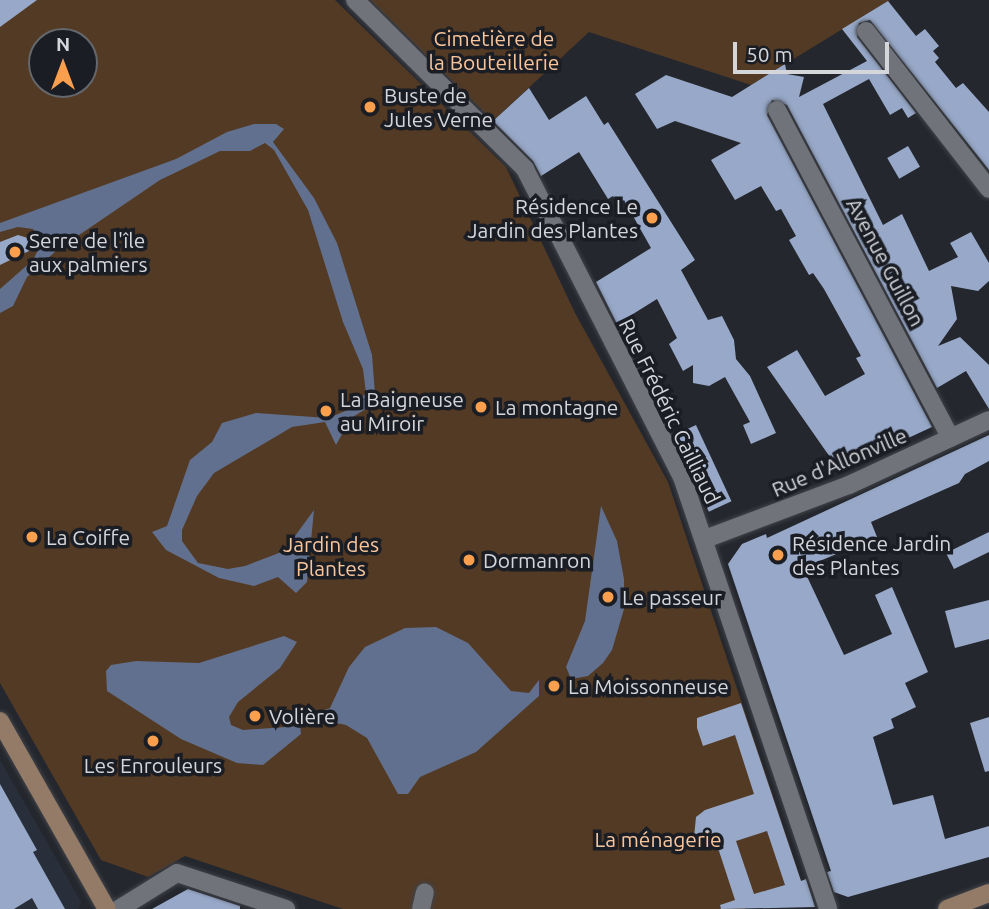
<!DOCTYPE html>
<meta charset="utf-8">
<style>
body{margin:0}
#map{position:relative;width:989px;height:909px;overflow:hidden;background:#24272d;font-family:Ubuntu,sans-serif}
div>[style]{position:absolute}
.built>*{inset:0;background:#292f3a}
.green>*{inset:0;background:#533a25}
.water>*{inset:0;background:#61708e}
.building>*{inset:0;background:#97a8c8;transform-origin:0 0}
.roads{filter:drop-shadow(0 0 2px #414348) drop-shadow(0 0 2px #414348)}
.street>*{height:18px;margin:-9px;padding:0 9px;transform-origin:9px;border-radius:9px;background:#70737a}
.secondary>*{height:18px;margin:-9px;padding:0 9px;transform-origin:9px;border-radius:9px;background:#937b68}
.dots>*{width:19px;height:19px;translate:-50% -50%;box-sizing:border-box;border:4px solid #1a1d23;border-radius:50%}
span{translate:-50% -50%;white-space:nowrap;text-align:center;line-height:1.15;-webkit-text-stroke:7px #1a1d23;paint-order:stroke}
.park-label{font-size:21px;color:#f9c59c}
.poi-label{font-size:21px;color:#d4d6da}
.left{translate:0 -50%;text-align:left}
.right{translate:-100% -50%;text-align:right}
.street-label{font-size:21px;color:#d4d6da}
.north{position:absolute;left:28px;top:28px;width:70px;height:70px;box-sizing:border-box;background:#1a1d23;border:2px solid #64676c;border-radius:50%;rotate:0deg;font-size:19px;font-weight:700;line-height:28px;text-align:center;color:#d4d6da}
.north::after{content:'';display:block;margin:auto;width:24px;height:32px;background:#fa9f4e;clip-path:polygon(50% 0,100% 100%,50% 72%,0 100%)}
.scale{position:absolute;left:733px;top:42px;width:156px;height:32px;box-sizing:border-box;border:4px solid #d4d6da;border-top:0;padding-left:9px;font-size:21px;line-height:24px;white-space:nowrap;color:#d4d6da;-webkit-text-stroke:5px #1a1d23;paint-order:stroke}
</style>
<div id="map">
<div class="built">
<div style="clip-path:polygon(0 760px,81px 902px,78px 909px,0 909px)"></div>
</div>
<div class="green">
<div style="clip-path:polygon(evenodd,0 0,335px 0,506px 167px,575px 313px,668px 482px,801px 880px,743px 900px,745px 909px,343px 909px,185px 856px,148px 877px,101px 860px,0 683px,0 0,42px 42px,84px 42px,84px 84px,42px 84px,42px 42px)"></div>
<div style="clip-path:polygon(370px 0,890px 0,751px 85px,589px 32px,493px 121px)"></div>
</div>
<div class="water">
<div style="clip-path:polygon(254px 124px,276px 124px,284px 129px,273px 142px,314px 198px,337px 243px,372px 355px,375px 394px,369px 407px,351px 418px,336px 445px,325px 422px,292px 427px,214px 473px,197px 496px,182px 530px,182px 541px,198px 563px,228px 569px,245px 566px,284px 551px,314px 510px,307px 582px,296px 593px,278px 577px,254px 586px,219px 578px,166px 550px,152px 532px,167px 526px,190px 460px,212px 442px,222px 423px,256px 413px,328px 418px,348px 410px,366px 393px,363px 369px,343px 322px,308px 210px,274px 150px,265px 143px,250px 151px,220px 151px,160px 180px,57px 250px,27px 277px,13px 306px,0 313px,0 289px,33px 260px,41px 244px,33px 229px,18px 227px,0 232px,0 223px,176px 159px,227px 132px)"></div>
<div style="clip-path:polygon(601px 506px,617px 541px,624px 579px,624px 609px,612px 650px,603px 663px,588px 676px,571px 679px,566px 667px,585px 621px)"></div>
<div style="clip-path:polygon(436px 627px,468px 643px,511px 691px,529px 693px,539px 680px,539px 696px,476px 752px,420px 777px,408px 794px,398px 794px,367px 738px,346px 725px,321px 720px,320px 712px,330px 708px,349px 667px,365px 647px,405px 628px)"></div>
<div style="clip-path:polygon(284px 636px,297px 642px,280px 668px,238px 702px,229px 717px,231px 725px,243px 730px,300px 726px,301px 734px,263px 765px,237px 763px,181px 739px,107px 691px,106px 671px,111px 665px,136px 661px,199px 663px)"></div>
</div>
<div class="building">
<div style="clip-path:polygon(0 0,37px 0,0 27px)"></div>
<div style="clip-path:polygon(888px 1px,916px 36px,925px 29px,939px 46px,933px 51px,939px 58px,935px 62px,956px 88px,963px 83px,989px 112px,989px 170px,870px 20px,859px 23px,857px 37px,916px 113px,908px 118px,902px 108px,890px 115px,869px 79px,823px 104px,883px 225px,902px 214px,929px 271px,958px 257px,950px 243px,971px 232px,989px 263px,989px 281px,978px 291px,951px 286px,957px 319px,938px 346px,960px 337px,989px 365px,989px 409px,966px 371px,937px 388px,787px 105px,772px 100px,767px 115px,932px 427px,839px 470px,767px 367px,797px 350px,825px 396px,865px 374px,856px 358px,861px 356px,824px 289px,813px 273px,809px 275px,789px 240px,796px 236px,781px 209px,776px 211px,761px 186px,735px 200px,711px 160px,741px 143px,675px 121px,657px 129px,635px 94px,666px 75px,732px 97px,785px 64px,787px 74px,804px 77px,799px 97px,867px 61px,842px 29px)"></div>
<div style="clip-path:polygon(529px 88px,549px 120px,586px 96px,604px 125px,608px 122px,695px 260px,681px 270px,708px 320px,722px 316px,734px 340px,736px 359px,750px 376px,776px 433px,751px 444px,743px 425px,750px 422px,725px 377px,709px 386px,693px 383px,693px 365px,683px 371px,669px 344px,677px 338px,657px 299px,617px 324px,596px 282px,651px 248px,624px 200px,618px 204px,613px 196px,608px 199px,579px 152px,541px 176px,533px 161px,493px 121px)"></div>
<div style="left:908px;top:146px;width:24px;height:24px;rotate:60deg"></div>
<div style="clip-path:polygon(18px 235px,31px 239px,31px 250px,0 265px,0 242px)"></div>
<div style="left:696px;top:425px;width:84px;height:25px;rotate:65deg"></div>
<div style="clip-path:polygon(989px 435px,989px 461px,965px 474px,959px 483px,871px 522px,877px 537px,803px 568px,844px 655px,892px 634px,875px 595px,892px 587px,928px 672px,905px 683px,916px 707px,891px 719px,894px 728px,873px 737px,893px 805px,933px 795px,945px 839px,989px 826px,989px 857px,848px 897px,834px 892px,827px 872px,831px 871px,728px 564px,742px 544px,766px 534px,767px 538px)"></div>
<div style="clip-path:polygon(989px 532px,989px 552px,954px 569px,946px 553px)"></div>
<div style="clip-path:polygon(989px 600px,989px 639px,955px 648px,945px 611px)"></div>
<div style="clip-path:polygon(evenodd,741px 703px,801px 881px,806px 879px,815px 907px,721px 909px,720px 905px,735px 900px,719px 851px,694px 837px,696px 817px,705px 810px,754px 794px,735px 735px,703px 746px,697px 728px,697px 718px,741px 703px,767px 831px,785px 885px,754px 894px,736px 841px,767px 831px)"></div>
<div style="clip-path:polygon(989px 717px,989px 771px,985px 772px,970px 723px)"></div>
<div style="clip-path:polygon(0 784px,37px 850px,33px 852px,65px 909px,38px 909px,32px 898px,14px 909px,0 909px)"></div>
<div style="clip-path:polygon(188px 889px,240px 906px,240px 909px,152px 909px)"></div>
</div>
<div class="roads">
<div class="street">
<div style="left:355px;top:0;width:240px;rotate:44.8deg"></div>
<div style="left:525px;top:169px;width:346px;rotate:63deg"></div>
<div style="left:682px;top:477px;width:456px;rotate:71.3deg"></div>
<div style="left:866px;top:31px;width:200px;rotate:52.1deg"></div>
<div style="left:777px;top:110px;width:371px;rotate:62.1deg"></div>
<div style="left:705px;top:539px;width:154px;rotate:-20.6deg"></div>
<div style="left:849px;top:485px;width:154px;rotate:-24.9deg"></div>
<div style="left:119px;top:909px;width:68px;rotate:-31.8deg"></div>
<div style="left:177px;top:873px;width:115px;rotate:18.3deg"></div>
<div style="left:421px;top:909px;width:17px;rotate:-77deg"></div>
</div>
<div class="secondary">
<div style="left:0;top:721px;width:216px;rotate:60.4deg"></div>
<div style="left:947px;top:909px;width:45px;rotate:-20.9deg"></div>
</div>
</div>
<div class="dots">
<div style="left:370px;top:107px;background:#fa9f4e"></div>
<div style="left:652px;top:218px;background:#fa9f4e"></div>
<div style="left:15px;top:252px;background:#fa9f4e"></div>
<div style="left:481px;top:407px;background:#fa9f4e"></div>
<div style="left:326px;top:411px;background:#fa9f4e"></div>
<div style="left:32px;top:537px;background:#fa9f4e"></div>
<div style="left:778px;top:555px;background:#fa9f4e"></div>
<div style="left:469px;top:560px;background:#fa9f4e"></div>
<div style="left:608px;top:597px;background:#fa9f4e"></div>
<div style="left:554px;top:686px;background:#fa9f4e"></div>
<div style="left:255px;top:716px;background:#fa9f4e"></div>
<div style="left:153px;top:741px;background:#fa9f4e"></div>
</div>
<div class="park-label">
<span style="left:494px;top:50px">Cimetière de<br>la Bouteillerie</span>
<span style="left:331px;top:556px">Jardin des<br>Plantes</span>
<span style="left:658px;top:839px">La ménagerie</span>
</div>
<div class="poi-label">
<span class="left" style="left:384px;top:107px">Buste de<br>Jules Verne</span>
<span class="right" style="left:638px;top:218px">Résidence Le<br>Jardin des Plantes</span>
<span class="left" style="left:29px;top:252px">Serre de l'île<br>aux palmiers</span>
<span class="left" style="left:340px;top:411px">La Baigneuse<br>au Miroir</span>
<span class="left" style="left:495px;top:407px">La montagne</span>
<span class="left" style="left:46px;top:537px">La Coiffe</span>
<span class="left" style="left:792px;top:555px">Résidence Jardin<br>des Plantes</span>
<span class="left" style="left:483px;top:560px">Dormanron</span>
<span class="left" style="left:622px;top:597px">Le passeur</span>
<span class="left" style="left:568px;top:686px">La Moissonneuse</span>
<span class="left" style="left:269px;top:716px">Volière</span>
<span style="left:153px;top:765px">Les Enrouleurs</span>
</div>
<div class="street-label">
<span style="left:886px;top:262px;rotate:62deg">Avenue Guillon</span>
<span style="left:670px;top:411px;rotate:64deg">Rue Frédéric Cailliaud</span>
<span style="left:839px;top:462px;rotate:-23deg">Rue d'Allonville</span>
</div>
<div class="north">N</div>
<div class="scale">50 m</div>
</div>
